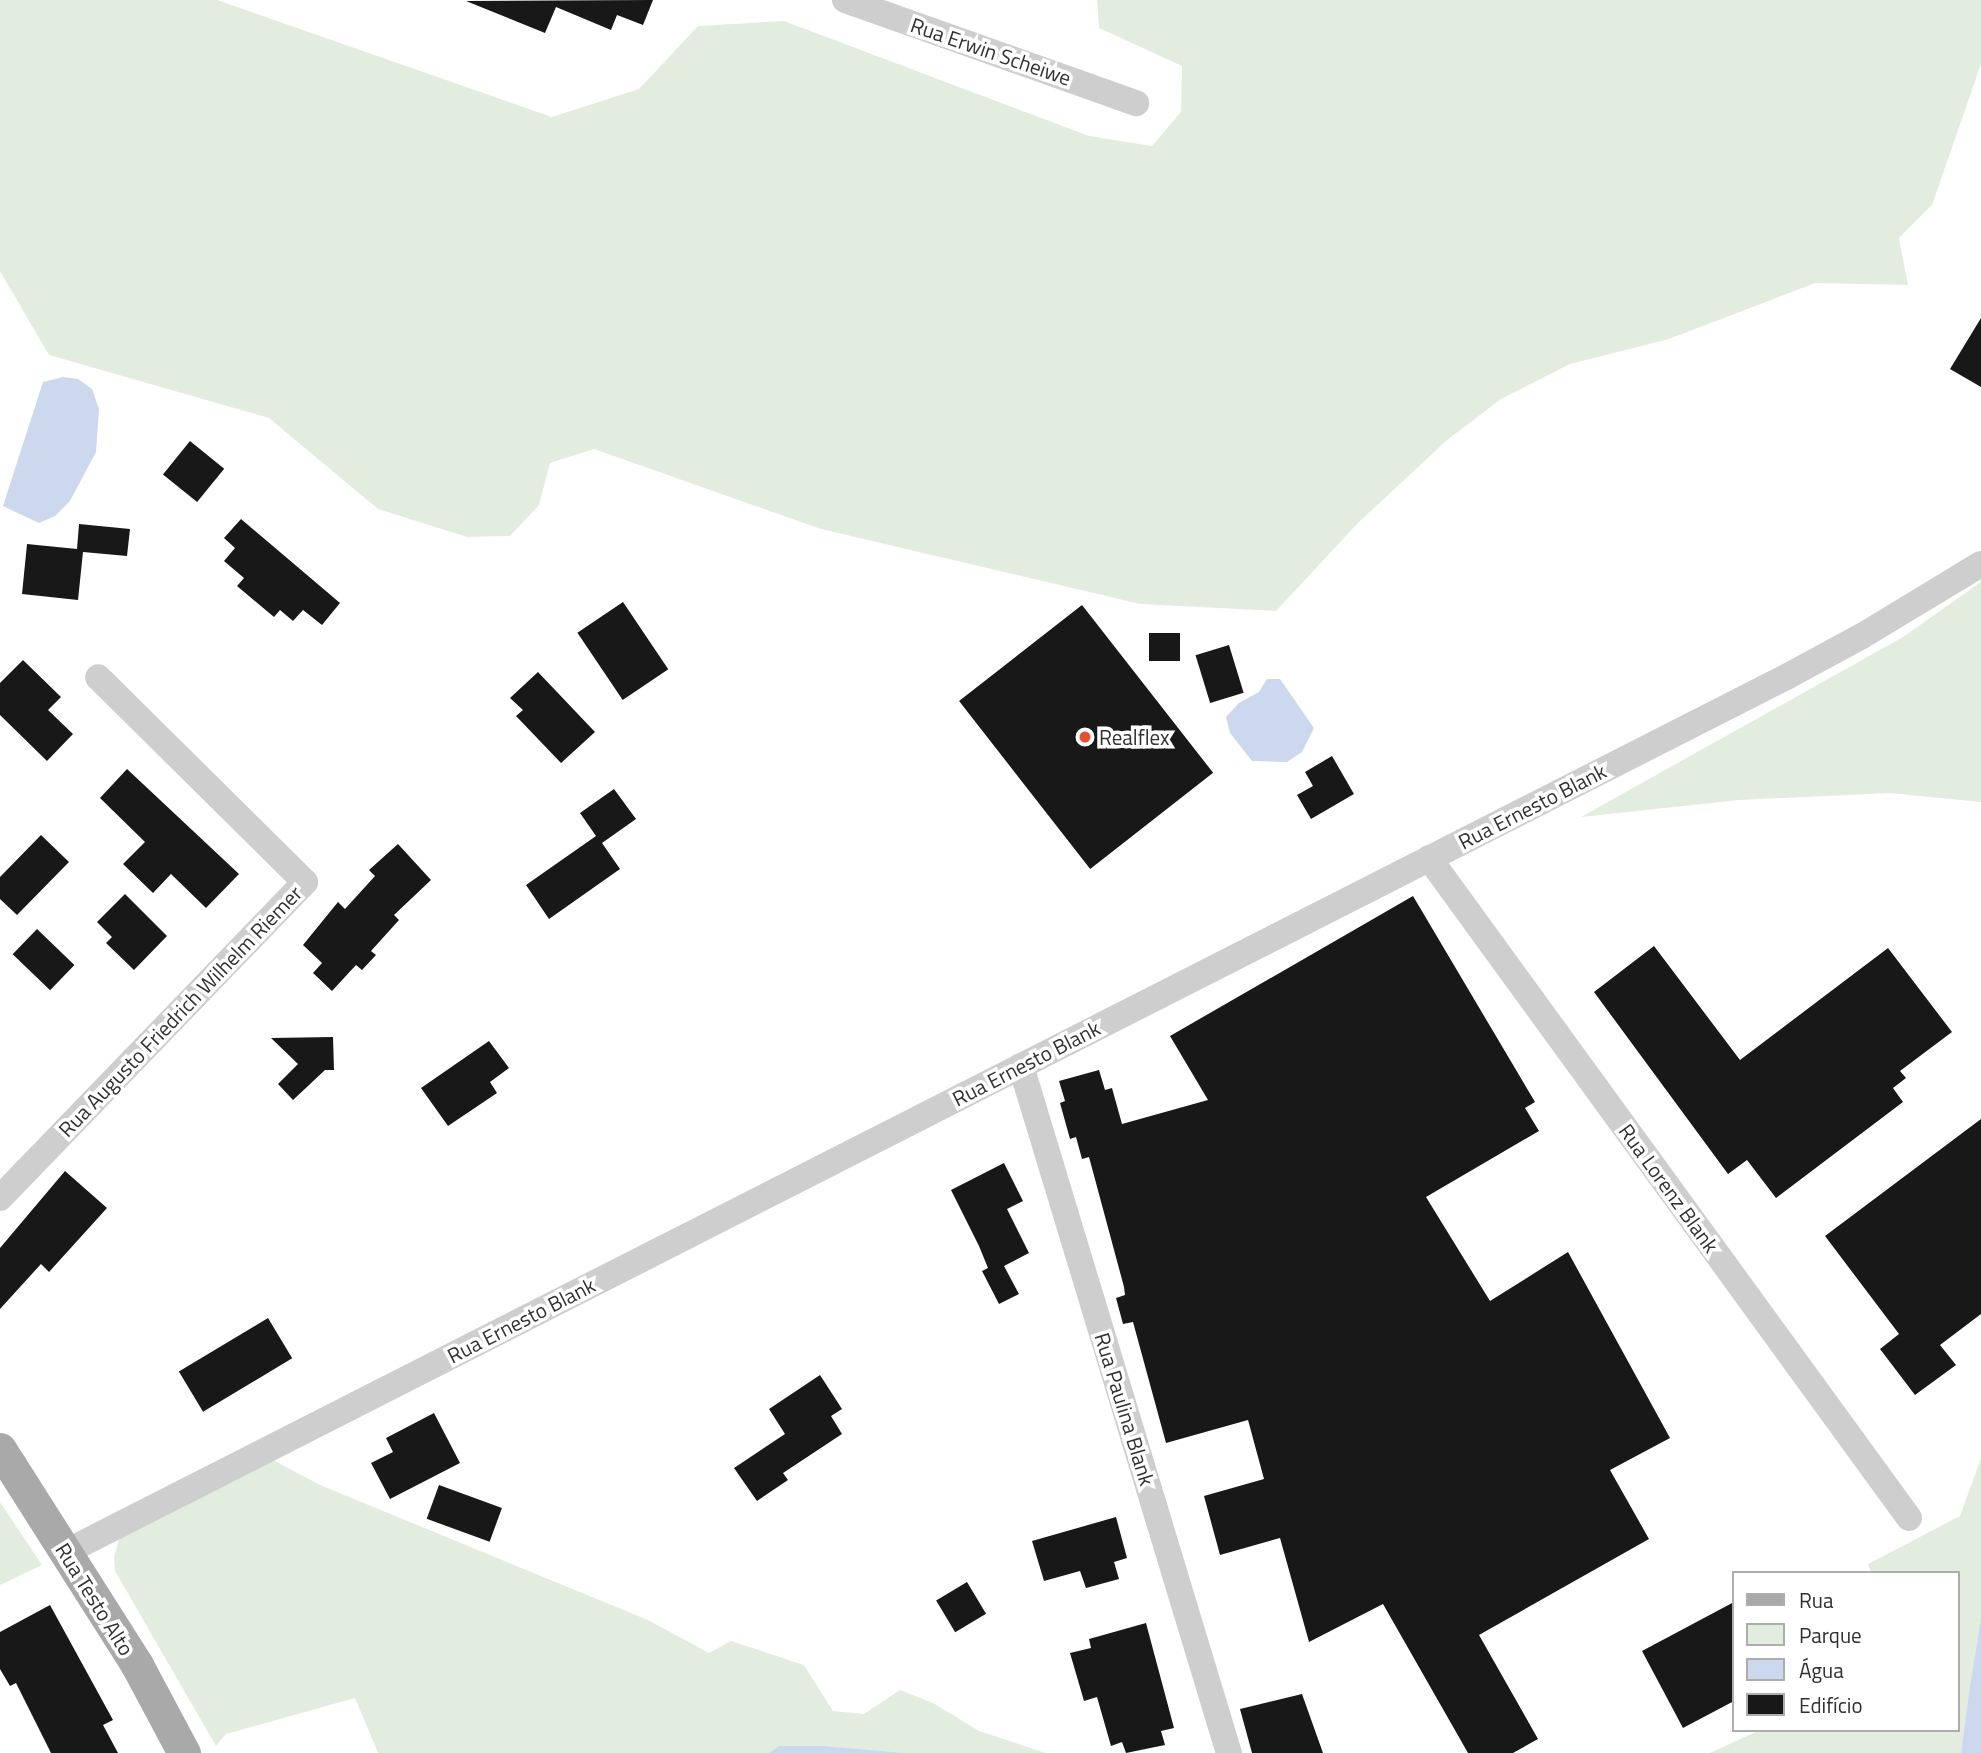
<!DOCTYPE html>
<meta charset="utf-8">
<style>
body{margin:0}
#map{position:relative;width:1981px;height:1753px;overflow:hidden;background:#fff;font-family:"Titillium Web",sans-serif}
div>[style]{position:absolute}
.green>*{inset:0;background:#e3eddf}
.water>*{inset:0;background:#cbd8ed}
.building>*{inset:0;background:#181818;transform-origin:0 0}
.minor>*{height:26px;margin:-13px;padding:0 13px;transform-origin:13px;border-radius:13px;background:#cecece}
.major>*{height:33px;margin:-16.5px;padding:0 16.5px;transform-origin:16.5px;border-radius:16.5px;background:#a9a9a9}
.dots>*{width:19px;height:19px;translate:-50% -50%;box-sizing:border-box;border:4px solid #fff;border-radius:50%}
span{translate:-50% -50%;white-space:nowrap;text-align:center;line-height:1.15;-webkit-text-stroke:7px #fff;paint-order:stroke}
.street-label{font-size:21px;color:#313131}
.poi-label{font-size:21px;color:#313131}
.left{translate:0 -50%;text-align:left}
.legend{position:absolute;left:1732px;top:1571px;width:228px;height:161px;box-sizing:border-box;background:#fff;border:2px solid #adadad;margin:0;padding:9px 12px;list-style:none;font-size:21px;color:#313131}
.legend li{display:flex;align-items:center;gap:14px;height:35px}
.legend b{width:35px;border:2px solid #adadad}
</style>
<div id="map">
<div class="green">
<div style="clip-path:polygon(0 0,217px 0,552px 117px,639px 89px,698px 26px,784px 21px,1089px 136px,1152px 146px,1181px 112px,1182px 66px,1099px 28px,1097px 0,1981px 0,1981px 64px,1932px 205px,1899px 238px,1908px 285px,1815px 283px,1669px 339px,1570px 364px,1501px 399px,1447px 440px,1358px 523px,1276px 611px,1140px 604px,821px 529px,594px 449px,550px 463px,539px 505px,510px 536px,467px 537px,378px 509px,269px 418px,49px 355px,0 271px)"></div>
<div style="clip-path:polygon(1981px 582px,1981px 802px,1890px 793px,1739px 800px,1581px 817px,1903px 637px)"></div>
<div style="clip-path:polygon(1981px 1458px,1981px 1618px,1961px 1753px,1710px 1753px,1760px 1730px,1958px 1730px,1958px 1573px,1871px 1573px,1868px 1564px,1960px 1516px)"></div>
<div style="clip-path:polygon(273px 1460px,320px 1485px,648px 1620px,709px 1653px,731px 1641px,804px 1665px,833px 1711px,864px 1714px,900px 1690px,933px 1703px,979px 1731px,1046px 1753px,904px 1753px,779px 1746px,769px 1753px,378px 1753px,355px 1698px,226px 1734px,216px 1746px,115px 1571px,114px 1557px,119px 1539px)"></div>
<div style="clip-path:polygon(0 1502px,42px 1565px,0 1585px)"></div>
</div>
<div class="water">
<div style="clip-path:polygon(63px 377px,78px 379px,92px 389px,99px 409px,96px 452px,70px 501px,55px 516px,39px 523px,3px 506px,43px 382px)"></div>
<div style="clip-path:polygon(1267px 679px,1280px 679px,1314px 728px,1302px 752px,1287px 762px,1252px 761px,1230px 733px,1226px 717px,1239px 703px,1259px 692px)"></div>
<div style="clip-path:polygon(1981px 1618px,1981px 1753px,1961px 1753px,1970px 1687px)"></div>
<div style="clip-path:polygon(779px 1746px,823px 1746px,904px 1753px,769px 1753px)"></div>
</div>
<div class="building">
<div style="clip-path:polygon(653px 0,643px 25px,617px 15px,611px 30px,556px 7px,545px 33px,466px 1px)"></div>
<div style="clip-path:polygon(1981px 318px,1981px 387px,1950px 369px)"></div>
<div style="left:190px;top:441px;width:44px;height:43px;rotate:39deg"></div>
<div style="clip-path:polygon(241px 519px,340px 603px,322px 625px,303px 610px,293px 621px,280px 610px,274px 617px,237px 586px,244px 578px,224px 561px,235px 548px,224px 538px)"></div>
<div style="clip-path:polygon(79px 524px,130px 529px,127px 556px,83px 552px,78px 600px,22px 594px,27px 544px,77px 549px)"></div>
<div style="left:623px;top:602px;width:81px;height:55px;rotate:56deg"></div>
<div style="left:1082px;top:605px;width:213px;height:156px;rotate:52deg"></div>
<div style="left:1149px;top:633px;width:31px;height:28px"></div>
<div style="left:1229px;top:645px;width:50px;height:35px;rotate:73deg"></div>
<div style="clip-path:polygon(23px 660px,61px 697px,48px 710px,73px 734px,47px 761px,0 715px,0 683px)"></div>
<div style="clip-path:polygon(538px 672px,595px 732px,561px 763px,516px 716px,523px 710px,510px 698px)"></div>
<div style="clip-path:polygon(1332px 756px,1354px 794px,1311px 819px,1297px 795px,1313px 786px,1305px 772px)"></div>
<div style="clip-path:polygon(127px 769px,239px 874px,206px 908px,171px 874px,153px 893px,123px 864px,145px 842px,100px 798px)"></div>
<div style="clip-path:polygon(614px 789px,636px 819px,602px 843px,620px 869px,549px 919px,526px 885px,596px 836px,580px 813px)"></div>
<div style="clip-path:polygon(41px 835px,69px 862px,17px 915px,0 899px,0 877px)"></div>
<div style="clip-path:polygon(398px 844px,431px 880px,394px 915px,399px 920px,371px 951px,376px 955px,362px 970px,356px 965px,332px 991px,313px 973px,322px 963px,303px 945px,338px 902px,345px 909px,375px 876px,369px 870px)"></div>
<div style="clip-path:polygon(125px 894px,167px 936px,134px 970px,106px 943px,112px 937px,97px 922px)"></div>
<div style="clip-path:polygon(1413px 896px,1535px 1102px,1525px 1108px,1539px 1131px,1426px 1197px,1490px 1301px,1568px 1252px,1670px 1438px,1610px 1470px,1649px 1539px,1479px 1635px,1538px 1739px,1513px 1753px,1468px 1753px,1383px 1604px,1309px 1642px,1280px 1538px,1220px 1555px,1204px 1496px,1264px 1479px,1248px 1420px,1166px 1443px,1133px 1322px,1123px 1324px,1116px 1298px,1125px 1295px,1124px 1287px,1089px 1157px,1082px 1159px,1076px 1137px,1070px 1139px,1060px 1103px,1065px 1101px,1059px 1081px,1099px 1070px,1105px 1090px,1112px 1088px,1122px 1124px,1208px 1100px,1170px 1036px)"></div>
<div style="left:37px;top:929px;width:52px;height:35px;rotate:44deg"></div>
<div style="clip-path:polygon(1654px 946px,1740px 1060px,1888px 948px,1952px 1032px,1900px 1071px,1906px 1078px,1893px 1088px,1903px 1102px,1776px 1198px,1747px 1160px,1728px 1174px,1594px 992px)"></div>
<div style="clip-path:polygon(333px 1037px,334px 1070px,325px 1070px,293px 1100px,278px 1084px,298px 1064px,271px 1038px)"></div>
<div style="clip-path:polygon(489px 1041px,509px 1068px,490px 1082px,497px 1093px,448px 1126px,421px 1088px)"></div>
<div style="clip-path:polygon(1981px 1119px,1981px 1314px,1940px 1345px,1956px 1365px,1915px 1395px,1880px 1349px,1899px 1334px,1825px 1236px)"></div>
<div style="clip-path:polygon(1004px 1163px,1023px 1201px,1007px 1209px,1029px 1253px,1004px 1266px,1019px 1294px,999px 1304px,982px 1271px,988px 1268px,979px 1246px,951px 1190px)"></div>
<div style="clip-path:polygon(65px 1171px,107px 1208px,49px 1272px,41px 1264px,0 1309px,0 1248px)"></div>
<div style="left:268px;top:1318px;width:47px;height:104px;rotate:59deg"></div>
<div style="clip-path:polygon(820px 1375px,842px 1409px,831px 1416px,842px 1434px,783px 1473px,788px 1480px,757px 1501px,734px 1468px,785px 1434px,769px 1409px)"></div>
<div style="clip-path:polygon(434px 1413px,460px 1463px,390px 1499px,371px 1463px,393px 1452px,386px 1438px)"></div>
<div style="left:439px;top:1485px;width:67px;height:36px;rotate:20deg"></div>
<div style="clip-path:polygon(1116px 1517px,1127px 1558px,1114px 1562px,1119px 1579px,1086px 1588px,1080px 1571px,1044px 1581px,1032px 1541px)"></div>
<div style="left:967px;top:1582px;width:37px;height:36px;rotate:59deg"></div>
<div style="clip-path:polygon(1734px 1602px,1734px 1701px,1683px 1728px,1642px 1651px)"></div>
<div style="clip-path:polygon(50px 1605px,113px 1720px,103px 1725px,118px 1753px,51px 1753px,16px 1683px,10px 1686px,0 1669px,0 1632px)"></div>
<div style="clip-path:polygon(1146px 1623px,1174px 1728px,1161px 1731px,1165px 1745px,1126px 1753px,1122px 1742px,1111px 1746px,1097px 1697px,1084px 1701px,1070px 1653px,1091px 1648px,1089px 1639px)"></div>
<div style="clip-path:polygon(1302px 1694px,1323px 1753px,1252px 1753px,1240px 1709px)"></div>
</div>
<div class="minor">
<div style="left:845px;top:0;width:309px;rotate:19.5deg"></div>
<div style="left:1429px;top:858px;width:816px;rotate:53.97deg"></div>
<div style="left:1021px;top:1066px;width:718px;rotate:73.16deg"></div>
<div style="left:0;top:1198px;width:439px;rotate:-46deg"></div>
<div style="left:305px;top:882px;width:291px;rotate:-135.3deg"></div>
<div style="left:66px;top:1552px;width:1932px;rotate:-26.96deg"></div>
<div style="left:1788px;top:676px;width:84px;rotate:-28.4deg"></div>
<div style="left:1862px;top:636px;width:139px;rotate:-31.2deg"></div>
</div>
<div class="major">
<div style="left:0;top:1449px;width:256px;rotate:57.6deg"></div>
<div style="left:137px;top:1665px;width:100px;rotate:61.9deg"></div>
</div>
<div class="dots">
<div style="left:1085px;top:737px;background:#e84e32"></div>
</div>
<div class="street-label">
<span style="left:991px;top:51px;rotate:19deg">Rua Erwin Scheiwe</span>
<span style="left:1532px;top:806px;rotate:-27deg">Rua Ernesto Blank</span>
<span style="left:180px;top:1011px;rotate:-46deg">Rua Augusto Friedrich Wilhelm Riemer</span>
<span style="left:1026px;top:1063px;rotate:-27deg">Rua Ernesto Blank</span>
<span style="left:1669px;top:1188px;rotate:54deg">Rua Lorenz Blank</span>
<span style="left:521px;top:1320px;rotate:-27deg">Rua Ernesto Blank</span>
<span style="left:1125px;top:1409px;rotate:73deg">Rua Paulina Blank</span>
<span style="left:95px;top:1599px;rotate:58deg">Rua Testo Alto</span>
</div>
<div class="poi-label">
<span class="left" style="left:1099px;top:737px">Realflex</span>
</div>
<ul class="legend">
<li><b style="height:9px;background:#a9a9a9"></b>Rua</li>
<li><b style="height:19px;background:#e3eddf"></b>Parque</li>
<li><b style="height:19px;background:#cbd8ed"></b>Água</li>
<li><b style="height:19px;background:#181818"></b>Edifício</li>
</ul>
</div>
